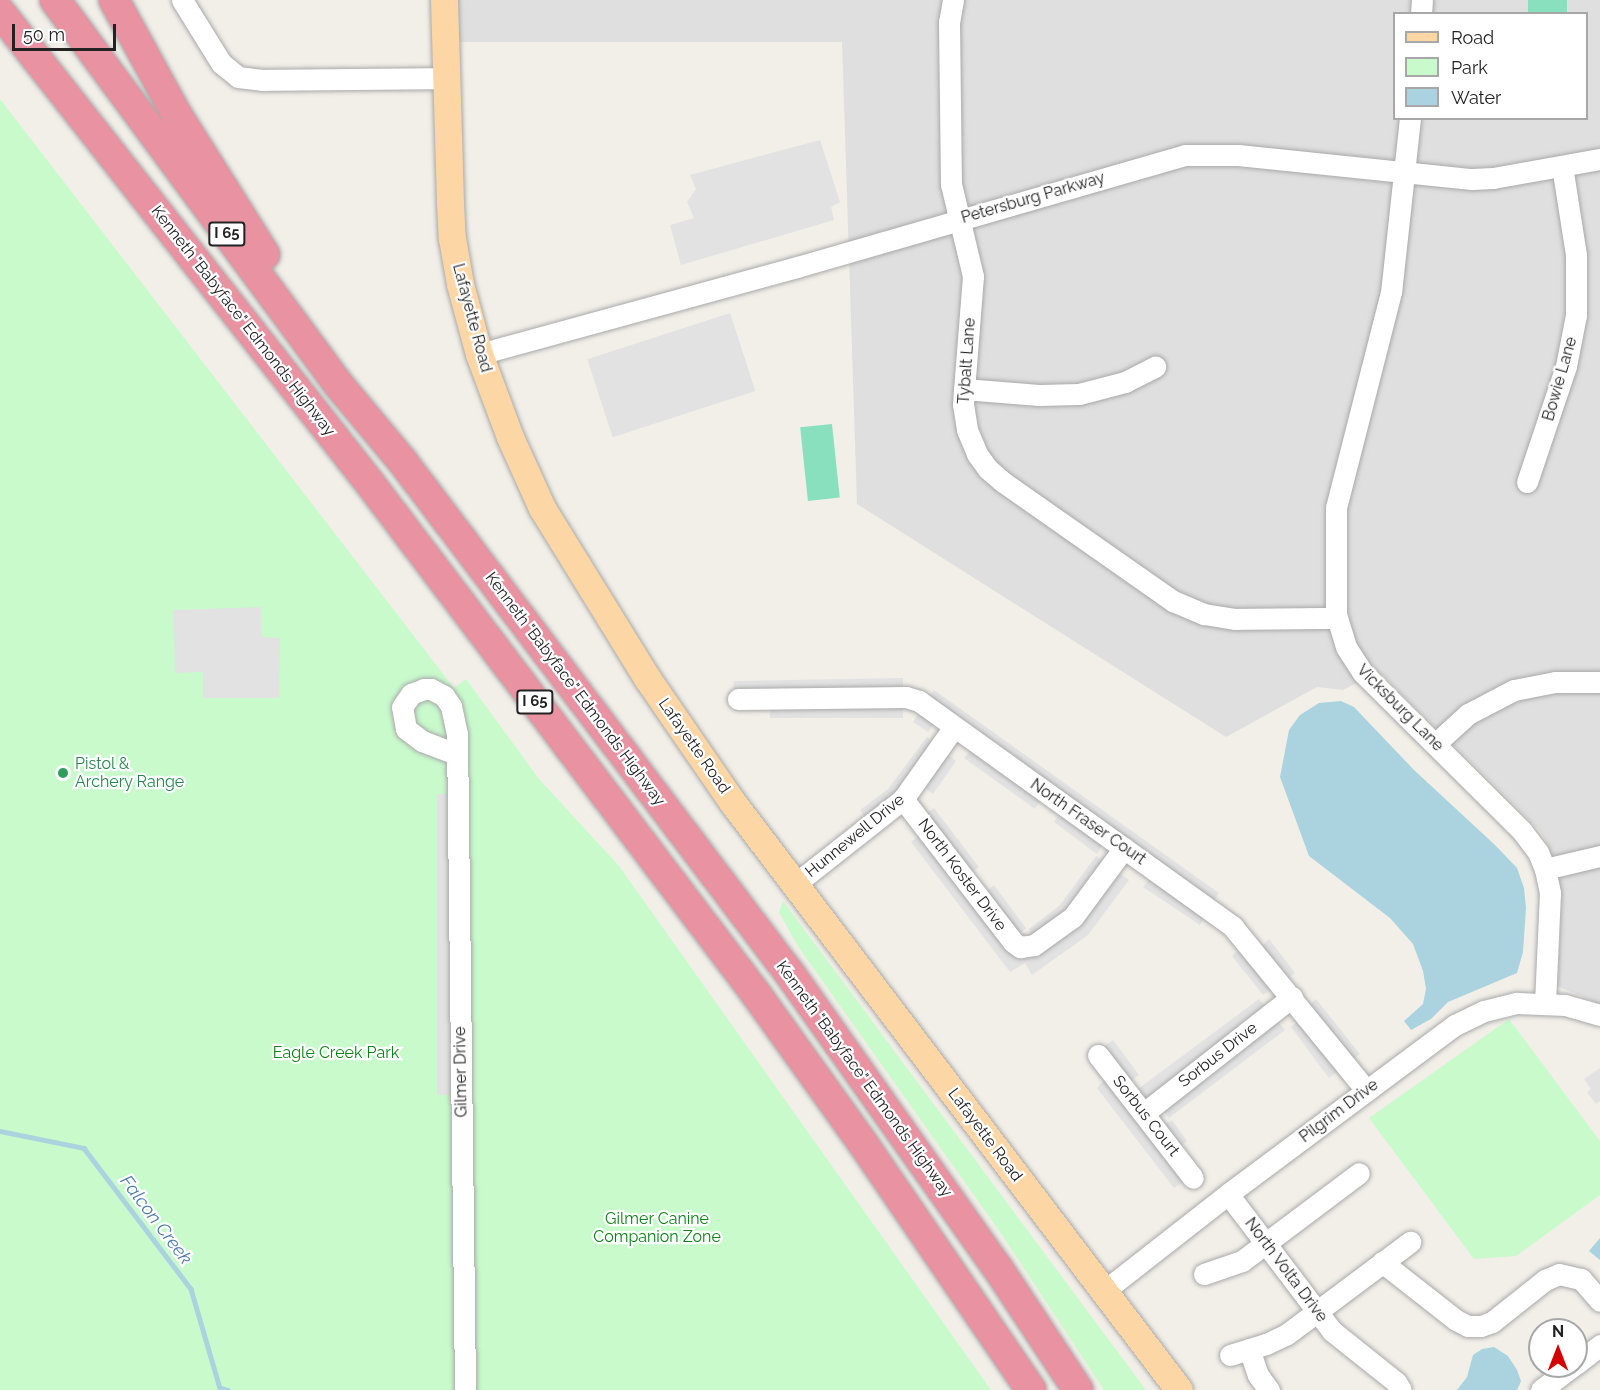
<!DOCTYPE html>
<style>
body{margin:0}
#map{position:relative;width:1600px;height:1390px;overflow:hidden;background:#f2efe9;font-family:Raleway,sans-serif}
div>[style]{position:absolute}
.residential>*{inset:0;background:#e0dfdf}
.park>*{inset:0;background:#c8facc}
.pitch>*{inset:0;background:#88e0be;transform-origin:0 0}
.parking>*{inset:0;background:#e2e2e2;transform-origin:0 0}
.water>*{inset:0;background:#aad3df}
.stream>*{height:4.5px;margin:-2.25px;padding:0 2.25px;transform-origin:2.25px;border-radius:2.25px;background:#aad3df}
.roads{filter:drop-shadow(0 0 2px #a9a9a9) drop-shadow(0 0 2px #a9a9a9)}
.minor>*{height:21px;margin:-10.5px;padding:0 10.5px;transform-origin:10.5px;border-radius:10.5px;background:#fff}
.major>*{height:27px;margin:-13.5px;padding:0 13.5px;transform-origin:13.5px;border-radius:13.5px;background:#fcd6a4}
.highway>*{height:30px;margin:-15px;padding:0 15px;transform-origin:15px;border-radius:15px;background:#e892a2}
.dots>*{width:16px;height:16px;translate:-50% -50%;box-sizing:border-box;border:3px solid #fff;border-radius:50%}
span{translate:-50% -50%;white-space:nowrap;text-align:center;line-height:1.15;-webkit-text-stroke:4.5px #fff;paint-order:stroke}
.shield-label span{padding:2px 4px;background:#fff;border:2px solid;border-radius:4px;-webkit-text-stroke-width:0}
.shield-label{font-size:15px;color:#222;font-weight:700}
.street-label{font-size:16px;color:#222}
.leisure-label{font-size:16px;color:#27864d}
.left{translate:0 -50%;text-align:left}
.park-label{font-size:16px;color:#0c8416}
.water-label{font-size:18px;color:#4a7aab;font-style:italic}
.legend{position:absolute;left:1393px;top:12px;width:195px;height:108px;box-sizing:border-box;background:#fff;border:2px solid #a7a7a7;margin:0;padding:8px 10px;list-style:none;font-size:18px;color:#222}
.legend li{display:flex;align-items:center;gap:12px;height:30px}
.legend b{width:30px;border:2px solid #a7a7a7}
.north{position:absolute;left:1528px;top:1318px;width:60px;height:60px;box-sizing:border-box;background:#fff;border:2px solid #a7a7a7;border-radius:50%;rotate:0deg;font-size:16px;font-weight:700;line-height:24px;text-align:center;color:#222}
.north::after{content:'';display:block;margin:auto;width:21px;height:27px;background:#d40000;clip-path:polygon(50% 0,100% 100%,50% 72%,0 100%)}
.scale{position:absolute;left:12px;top:24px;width:104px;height:27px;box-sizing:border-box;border:3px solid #222;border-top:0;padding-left:8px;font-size:18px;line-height:21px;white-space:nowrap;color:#222;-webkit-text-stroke:4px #fff;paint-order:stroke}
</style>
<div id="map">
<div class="residential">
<div style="clip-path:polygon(evenodd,457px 0,1600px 0,1600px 1004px,1557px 986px,1562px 895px,1547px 843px,1539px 830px,1379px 671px,1343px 690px,1317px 687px,1226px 737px,857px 504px,842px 42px,457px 42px,457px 0,1394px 14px,1586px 14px,1586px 118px,1394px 118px,1394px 14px)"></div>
</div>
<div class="park">
<div style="clip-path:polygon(0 99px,454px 688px,466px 679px,539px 779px,619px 866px,991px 1390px,0 1390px)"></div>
<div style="clip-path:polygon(783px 901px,1146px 1390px,1104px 1390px,1002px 1235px,797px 945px,779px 912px)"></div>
<div style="clip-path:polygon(1509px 1019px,1600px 1141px,1600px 1195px,1516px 1256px,1474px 1259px,1369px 1118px)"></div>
</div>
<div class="pitch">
<div style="left:1528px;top:0;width:39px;height:13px"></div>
<div style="left:832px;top:424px;width:74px;height:32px;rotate:84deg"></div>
</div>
<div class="parking">
<div style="clip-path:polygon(820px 140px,840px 202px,831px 207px,834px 220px,681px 265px,670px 225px,694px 218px,687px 202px,696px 189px,690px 175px)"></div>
<div style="left:730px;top:313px;width:82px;height:150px;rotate:72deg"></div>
<div style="clip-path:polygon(261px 607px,262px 637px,280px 638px,279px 698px,203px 698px,203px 672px,175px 673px,173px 610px)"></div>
<div style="clip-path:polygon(903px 678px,903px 718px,770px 718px,770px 709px,732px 709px,734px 681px)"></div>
<div style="clip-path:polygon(934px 690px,1219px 893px,1200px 925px,1143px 887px,1149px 879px,1102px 845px,1097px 854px,1054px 822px,1059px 814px,1040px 801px,1035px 809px,964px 758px,971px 750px,934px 724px,928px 732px,913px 722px)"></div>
<div style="clip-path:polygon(927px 737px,956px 761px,933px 794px,924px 787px,902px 815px,875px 833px,860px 810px,888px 789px)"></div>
<div style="left:437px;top:794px;width:20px;height:301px"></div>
<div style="clip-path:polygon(934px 808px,979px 867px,971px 873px,985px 893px,994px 885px,1026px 928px,1018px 935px,1033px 939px,1029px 929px,1060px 905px,1096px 856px,1129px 880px,1088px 935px,1032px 975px,1025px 963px,1010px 972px,911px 842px,919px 835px,911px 824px)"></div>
<div style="clip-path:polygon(1269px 939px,1295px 973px,1287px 979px,1309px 1005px,1316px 999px,1360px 1054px,1329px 1078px,1291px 1027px,1298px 1021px,1273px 989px,1263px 995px,1232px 956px,1241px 947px,1261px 947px)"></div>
<div style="clip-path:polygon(1259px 999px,1285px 1030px,1169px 1118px,1162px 1109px,1145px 1098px,1138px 1089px)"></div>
<div style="clip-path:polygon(1113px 1040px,1139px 1075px,1128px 1082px,1162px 1126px,1172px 1120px,1187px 1141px,1179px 1147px,1198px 1172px,1174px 1188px,1097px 1088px,1105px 1079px,1088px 1058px)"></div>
<div style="clip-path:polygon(1600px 1068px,1600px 1101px,1596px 1104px,1587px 1092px,1591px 1089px,1584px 1079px)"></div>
</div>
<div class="water">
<div style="clip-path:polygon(1341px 701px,1354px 707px,1414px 770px,1495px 845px,1517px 868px,1524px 888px,1526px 908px,1523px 952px,1517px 973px,1448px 1002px,1431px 1019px,1411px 1030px,1404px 1021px,1423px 1004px,1426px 989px,1423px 971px,1413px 944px,1390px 918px,1309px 856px,1280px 777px,1289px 730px,1300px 715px,1319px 703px)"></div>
<div style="clip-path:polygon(1600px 1238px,1600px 1260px,1589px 1251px)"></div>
<div style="clip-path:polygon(1494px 1347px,1508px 1356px,1517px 1370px,1521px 1381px,1517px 1390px,1457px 1390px,1467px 1377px,1473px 1355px,1482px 1349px)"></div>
</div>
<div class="stream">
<div style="left:0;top:1131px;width:86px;rotate:11.4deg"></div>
<div style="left:84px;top:1148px;width:177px;rotate:52.8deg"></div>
<div style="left:191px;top:1289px;width:103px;rotate:73.7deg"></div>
<div style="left:220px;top:1388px;width:8px;rotate:14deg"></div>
</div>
<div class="roads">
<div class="minor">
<div style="left:182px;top:0;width:74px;rotate:58.2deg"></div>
<div style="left:221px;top:63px;width:22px;rotate:39deg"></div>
<div style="left:238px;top:77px;width:24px;rotate:7deg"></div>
<div style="left:262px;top:80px;width:184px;rotate:-0.6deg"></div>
<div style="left:953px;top:0;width:22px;rotate:100deg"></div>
<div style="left:949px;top:22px;width:162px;rotate:89.3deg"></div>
<div style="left:951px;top:184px;width:95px;rotate:76.6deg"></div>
<div style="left:973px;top:276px;width:128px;rotate:94.5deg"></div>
<div style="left:963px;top:404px;width:26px;rotate:81deg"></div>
<div style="left:967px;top:430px;width:26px;rotate:67deg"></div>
<div style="left:977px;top:454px;width:19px;rotate:54deg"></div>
<div style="left:988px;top:469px;width:20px;rotate:41deg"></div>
<div style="left:1003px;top:482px;width:208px;rotate:35deg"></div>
<div style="left:1173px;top:601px;width:34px;rotate:23deg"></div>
<div style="left:1204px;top:614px;width:32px;rotate:9deg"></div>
<div style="left:1236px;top:619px;width:101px;rotate:-0.6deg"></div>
<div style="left:1421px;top:14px;width:14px;rotate:-86deg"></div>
<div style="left:1410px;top:118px;width:175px;rotate:96.2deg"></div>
<div style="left:1391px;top:292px;width:222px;rotate:104.3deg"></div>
<div style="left:1336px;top:507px;width:107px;rotate:90deg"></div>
<div style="left:1336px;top:614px;width:34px;rotate:73deg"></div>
<div style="left:1346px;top:647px;width:31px;rotate:57deg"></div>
<div style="left:1363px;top:673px;width:224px;rotate:44.8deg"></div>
<div style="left:1522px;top:831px;width:26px;rotate:53deg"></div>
<div style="left:1538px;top:852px;width:18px;rotate:68deg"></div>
<div style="left:1545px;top:869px;width:25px;rotate:78deg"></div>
<div style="left:1550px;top:893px;width:109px;rotate:92.6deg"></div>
<div style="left:479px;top:354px;width:330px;rotate:-15.3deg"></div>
<div style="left:797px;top:267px;width:404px;rotate:-16.1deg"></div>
<div style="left:1185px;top:155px;width:53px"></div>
<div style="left:1238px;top:155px;width:235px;rotate:5.9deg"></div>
<div style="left:1472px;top:179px;width:21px;rotate:-3deg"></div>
<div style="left:1493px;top:178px;width:109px;rotate:-10.1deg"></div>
<div style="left:964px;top:389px;width:75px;rotate:4.6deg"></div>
<div style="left:1039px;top:395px;width:40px;rotate:-1.4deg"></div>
<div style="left:1079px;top:394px;width:48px;rotate:-14.6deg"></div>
<div style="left:1125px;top:382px;width:34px;rotate:-27deg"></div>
<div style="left:1527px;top:482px;width:122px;rotate:-71.4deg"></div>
<div style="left:1566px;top:366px;width:52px;rotate:-78.9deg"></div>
<div style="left:1576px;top:315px;width:60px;rotate:-90deg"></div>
<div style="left:1576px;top:255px;width:90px;rotate:-98.9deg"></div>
<div style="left:738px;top:699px;width:168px;rotate:-0.7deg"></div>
<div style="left:906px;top:697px;width:14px;rotate:17deg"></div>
<div style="left:919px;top:701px;width:387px;rotate:35.7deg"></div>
<div style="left:1233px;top:927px;width:210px;rotate:50.8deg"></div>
<div style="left:1435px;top:744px;width:45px;rotate:-42.3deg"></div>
<div style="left:1468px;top:714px;width:52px;rotate:-27.6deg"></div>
<div style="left:1514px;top:690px;width:42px;rotate:-11deg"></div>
<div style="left:1555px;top:682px;width:45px"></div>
<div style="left:456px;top:754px;width:36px;rotate:-159deg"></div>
<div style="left:422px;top:741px;width:20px;rotate:-143deg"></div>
<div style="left:406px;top:729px;width:22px;rotate:-100deg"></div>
<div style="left:402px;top:707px;width:16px;rotate:-55deg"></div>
<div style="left:411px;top:694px;width:14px;rotate:-21deg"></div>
<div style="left:424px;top:689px;width:7px"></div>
<div style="left:431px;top:689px;width:15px;rotate:28deg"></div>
<div style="left:444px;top:696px;width:12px;rotate:55deg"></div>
<div style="left:451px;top:706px;width:29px;rotate:78deg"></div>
<div style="left:457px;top:734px;width:656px;rotate:89.3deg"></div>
<div style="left:903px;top:799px;width:180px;rotate:52.4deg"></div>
<div style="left:1013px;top:942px;width:9px;rotate:36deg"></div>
<div style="left:1020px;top:947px;width:14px;rotate:-8deg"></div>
<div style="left:1034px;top:945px;width:48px;rotate:-35.7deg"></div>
<div style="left:1073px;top:917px;width:86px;rotate:-53.5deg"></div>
<div style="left:1545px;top:869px;width:57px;rotate:-13.3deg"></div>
<div style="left:795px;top:884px;width:137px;rotate:-38.2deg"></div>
<div style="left:903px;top:799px;width:88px;rotate:-54.7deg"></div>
<div style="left:1098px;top:1055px;width:155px;rotate:52.3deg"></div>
<div style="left:1144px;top:1113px;width:188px;rotate:-38.1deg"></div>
<div style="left:1228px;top:1194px;width:172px;rotate:52.8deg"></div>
<div style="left:1332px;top:1331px;width:82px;rotate:38.6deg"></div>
<div style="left:1396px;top:1382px;width:9px;rotate:58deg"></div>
<div style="left:1382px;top:1262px;width:94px;rotate:38.1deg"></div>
<div style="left:1456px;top:1320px;width:13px;rotate:27deg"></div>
<div style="left:1468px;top:1326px;width:13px"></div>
<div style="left:1481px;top:1326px;width:12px;rotate:-20deg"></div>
<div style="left:1492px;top:1322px;width:68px;rotate:-38.4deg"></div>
<div style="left:1545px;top:1280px;width:15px;rotate:-23deg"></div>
<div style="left:1559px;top:1274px;width:23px;rotate:13deg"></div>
<div style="left:1581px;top:1279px;width:29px;rotate:49deg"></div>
<div style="left:1204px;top:1274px;width:40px;rotate:-18.9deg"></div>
<div style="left:1242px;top:1261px;width:146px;rotate:-36.9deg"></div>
<div style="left:1104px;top:1291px;width:157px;rotate:-38deg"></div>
<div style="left:1228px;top:1194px;width:283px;rotate:-36.7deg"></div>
<div style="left:1455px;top:1025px;width:32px;rotate:-26deg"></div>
<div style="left:1484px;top:1011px;width:34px;rotate:-14deg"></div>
<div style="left:1517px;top:1003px;width:48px;rotate:2.4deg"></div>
<div style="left:1565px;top:1005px;width:36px;rotate:16deg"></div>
<div style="left:1249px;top:1349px;width:28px;rotate:71deg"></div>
<div style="left:1258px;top:1375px;width:19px;rotate:54deg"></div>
<div style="left:1230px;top:1355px;width:38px;rotate:-17deg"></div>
<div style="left:1266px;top:1344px;width:23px;rotate:-25deg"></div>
<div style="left:1287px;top:1334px;width:154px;rotate:-36.8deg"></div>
<div style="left:1576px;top:1364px;width:31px;rotate:-38deg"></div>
<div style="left:1541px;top:1390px;width:40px;rotate:-37deg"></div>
</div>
<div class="major">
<div style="left:444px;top:0;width:204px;rotate:88.3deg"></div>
<div style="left:450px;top:204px;width:34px;rotate:87deg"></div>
<div style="left:452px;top:238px;width:47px;rotate:80.1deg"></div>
<div style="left:460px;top:284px;width:73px;rotate:74.8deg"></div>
<div style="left:479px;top:354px;width:89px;rotate:69.5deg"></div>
<div style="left:510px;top:437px;width:78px;rotate:65.7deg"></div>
<div style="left:542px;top:508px;width:200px;rotate:58.3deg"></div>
<div style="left:647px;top:678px;width:152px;rotate:55.5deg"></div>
<div style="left:733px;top:803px;width:737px;rotate:52.77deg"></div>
</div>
<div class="highway">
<div style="left:55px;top:0;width:477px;rotate:53.6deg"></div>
<div style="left:338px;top:384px;width:102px;rotate:50.2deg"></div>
<div style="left:403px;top:462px;width:642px;rotate:52.92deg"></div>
<div style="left:790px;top:974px;width:359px;rotate:54.8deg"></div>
<div style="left:997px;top:1267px;width:147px;rotate:56.6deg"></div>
<div style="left:114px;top:0;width:131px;rotate:61.3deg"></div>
<div style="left:177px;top:115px;width:165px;rotate:57.8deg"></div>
<div style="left:0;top:12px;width:603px;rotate:51.87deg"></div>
<div style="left:372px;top:486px;width:637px;rotate:52.91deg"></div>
<div style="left:756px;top:994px;width:182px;rotate:54.4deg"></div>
<div style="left:862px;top:1142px;width:300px;rotate:55.7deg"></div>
</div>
</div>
<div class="dots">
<div style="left:63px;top:773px;background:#2e9e5b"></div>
</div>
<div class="shield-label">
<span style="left:227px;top:234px">I 65</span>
<span style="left:535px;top:702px">I 65</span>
</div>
<div class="street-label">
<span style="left:1033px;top:198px;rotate:-16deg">Petersburg Parkway</span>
<span style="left:472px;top:318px;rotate:75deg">Lafayette Road</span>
<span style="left:243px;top:321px;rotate:52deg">Kenneth "Babyface" Edmonds Highway</span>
<span style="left:967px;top:361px;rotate:-86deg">Tybalt Lane</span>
<span style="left:1560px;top:379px;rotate:-74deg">Bowie Lane</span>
<span style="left:575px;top:689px;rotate:53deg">Kenneth "Babyface" Edmonds Highway</span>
<span style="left:1400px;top:708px;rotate:45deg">Vicksburg Lane</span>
<span style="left:694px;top:746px;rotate:55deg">Lafayette Road</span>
<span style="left:1088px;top:822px;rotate:35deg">North Fraser Court</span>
<span style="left:855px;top:836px;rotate:-39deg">Hunnewell Drive</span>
<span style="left:962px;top:875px;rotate:53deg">North Koster Drive</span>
<span style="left:1218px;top:1055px;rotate:-38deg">Sorbus Drive</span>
<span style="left:461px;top:1072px;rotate:-91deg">Gilmer Drive</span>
<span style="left:864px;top:1079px;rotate:54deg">Kenneth "Babyface" Edmonds Highway</span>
<span style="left:1339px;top:1111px;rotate:-37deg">Pilgrim Drive</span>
<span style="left:1146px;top:1116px;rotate:52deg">Sorbus Court</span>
<span style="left:985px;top:1135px;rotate:53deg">Lafayette Road</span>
<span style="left:1286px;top:1270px;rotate:53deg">North Volta Drive</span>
</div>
<div class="leisure-label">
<span class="left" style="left:75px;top:773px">Pistol &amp;<br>Archery Range</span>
</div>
<div class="park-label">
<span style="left:336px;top:1053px">Eagle Creek Park</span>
<span style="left:657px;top:1228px">Gilmer Canine<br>Companion Zone</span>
</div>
<div class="water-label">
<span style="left:156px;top:1220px;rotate:53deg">Falcon Creek</span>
</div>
<ul class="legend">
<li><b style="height:8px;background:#fcd6a4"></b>Road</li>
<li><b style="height:16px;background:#c8facc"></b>Park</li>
<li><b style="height:16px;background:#aad3df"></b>Water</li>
</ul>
<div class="north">N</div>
<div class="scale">50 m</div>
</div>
